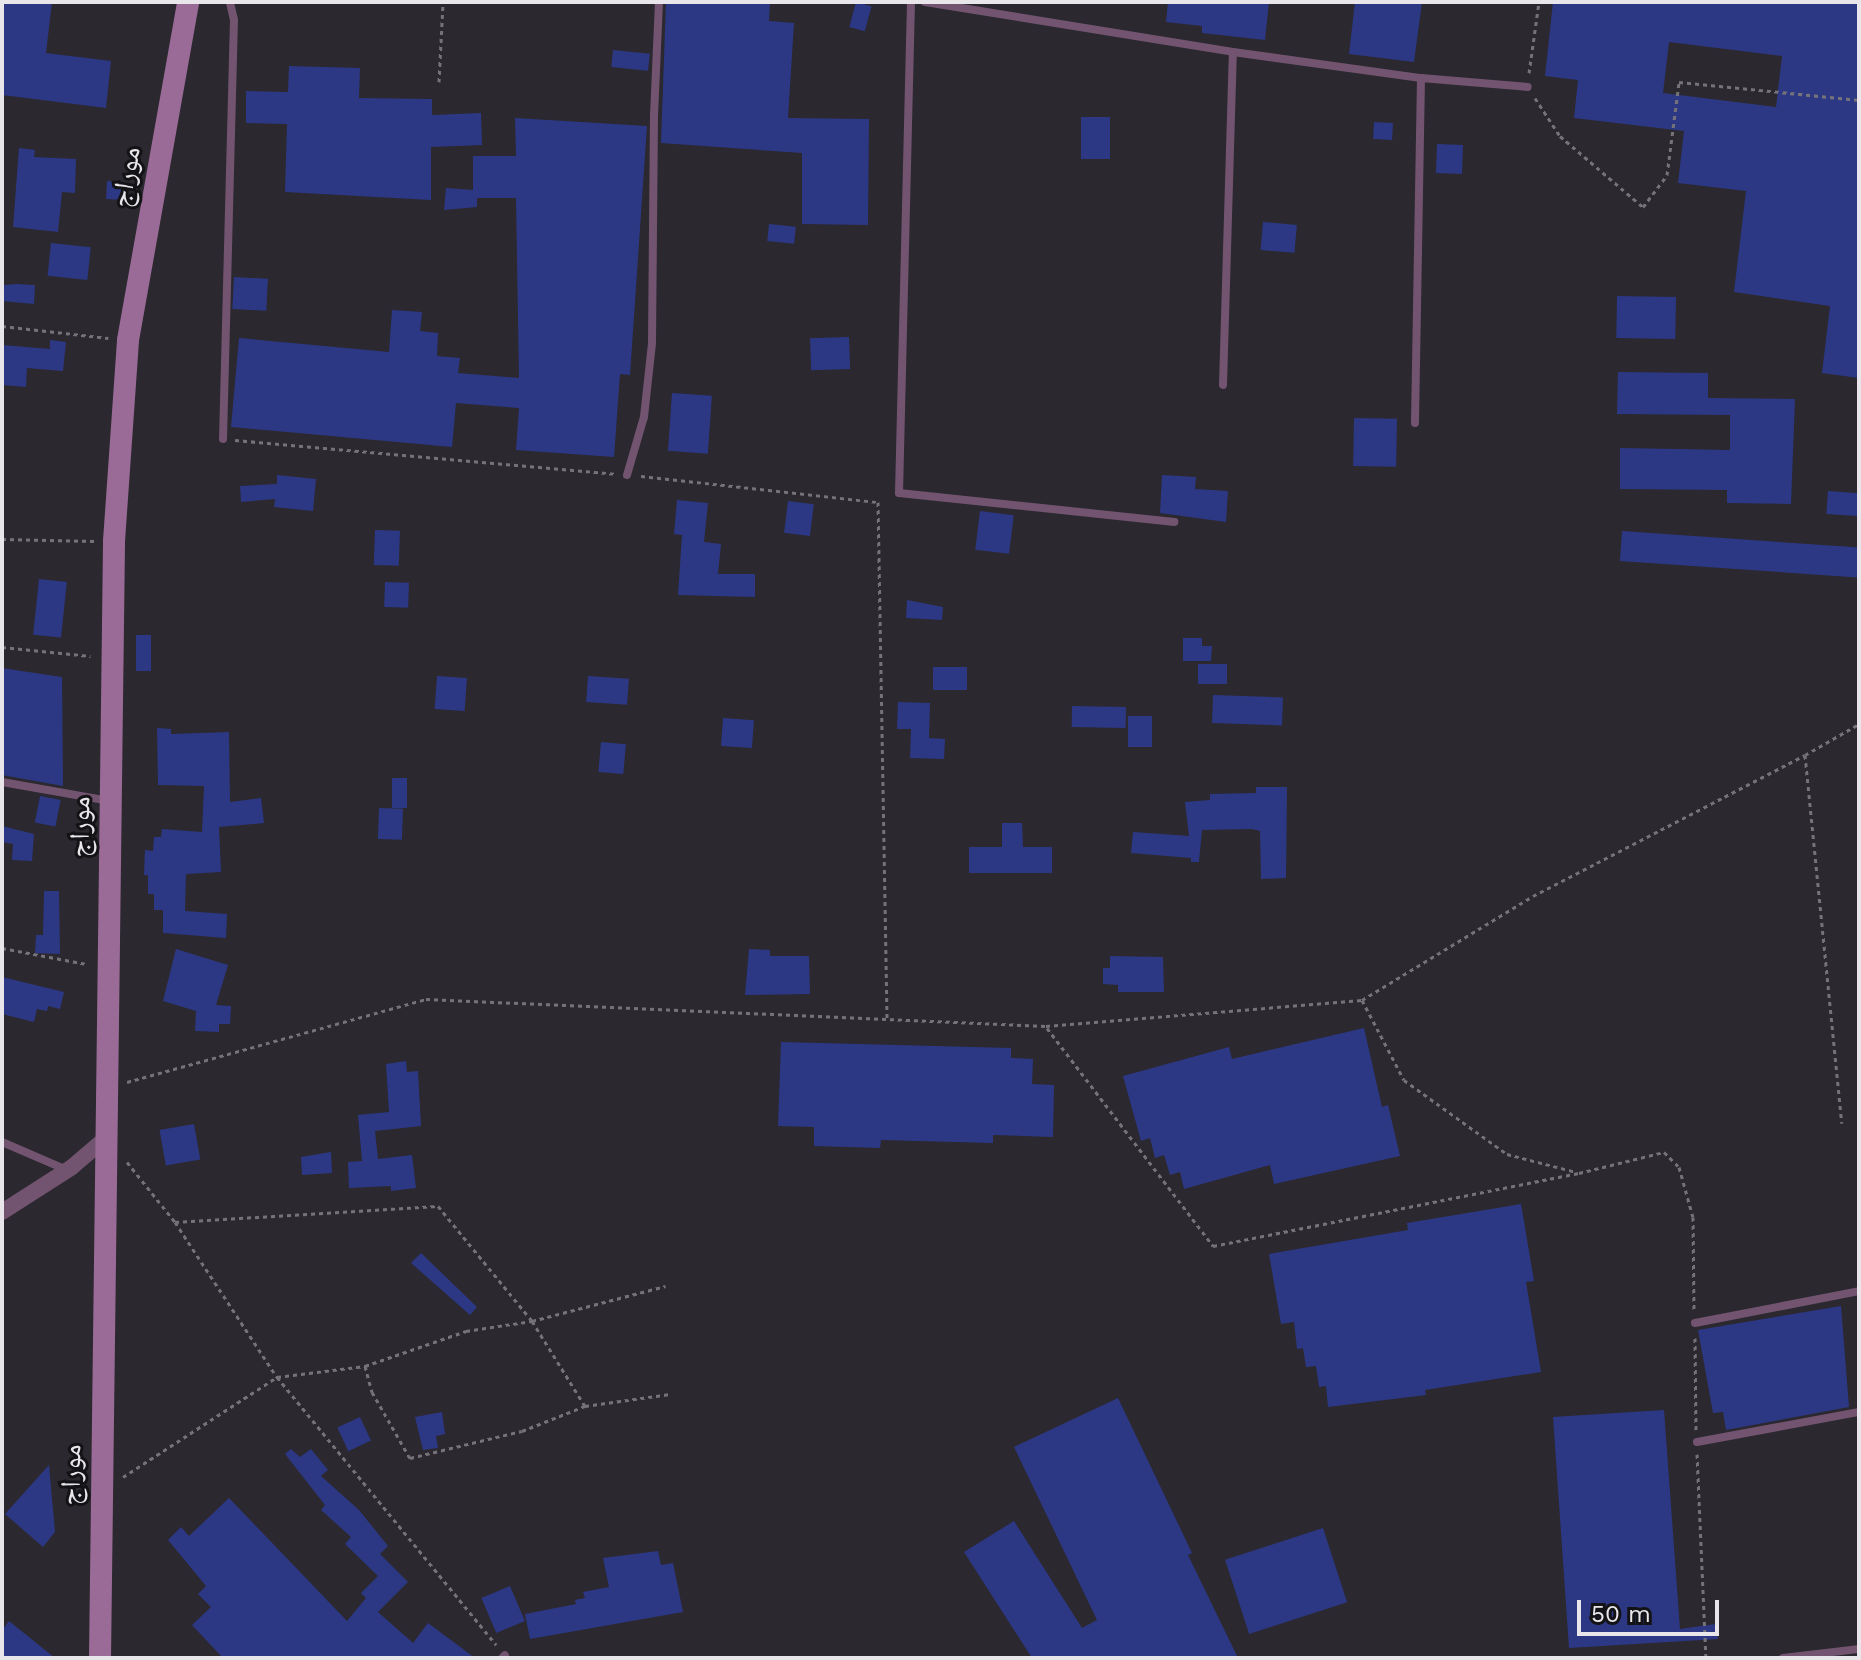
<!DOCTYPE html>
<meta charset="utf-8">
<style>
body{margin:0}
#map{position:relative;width:1861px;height:1660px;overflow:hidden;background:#2b282f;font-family:"Work Sans","Noto Naskh Arabic",sans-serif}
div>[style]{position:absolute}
.building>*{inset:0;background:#2d3884;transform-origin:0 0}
.path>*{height:3px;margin-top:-1.5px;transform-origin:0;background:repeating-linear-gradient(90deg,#757379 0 4px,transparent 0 8px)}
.lane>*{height:8px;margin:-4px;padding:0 4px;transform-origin:4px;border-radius:4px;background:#725470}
.street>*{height:16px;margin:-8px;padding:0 8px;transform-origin:8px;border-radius:8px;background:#725470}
.secondary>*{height:22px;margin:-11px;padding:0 11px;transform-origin:11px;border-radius:11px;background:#9a6b97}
span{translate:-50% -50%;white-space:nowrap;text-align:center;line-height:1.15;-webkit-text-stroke:6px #131215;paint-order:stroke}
.street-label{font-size:28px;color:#e8e6eb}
.frame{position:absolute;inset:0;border:4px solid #e8e6eb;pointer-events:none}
.scale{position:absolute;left:1577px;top:1600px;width:142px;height:36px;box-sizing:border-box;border:4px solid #e8e6eb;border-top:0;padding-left:10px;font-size:24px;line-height:28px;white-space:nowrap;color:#e8e6eb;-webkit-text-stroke:6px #131215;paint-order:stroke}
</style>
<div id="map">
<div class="building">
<div style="clip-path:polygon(2px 2px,52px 2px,46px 53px,111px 61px,106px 108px,2px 95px)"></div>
<div style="clip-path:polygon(666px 2px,770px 2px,769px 21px,794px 23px,788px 118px,869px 119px,868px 225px,802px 224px,802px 153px,661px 143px)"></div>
<div style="left:856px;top:2px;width:16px;height:26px;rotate:15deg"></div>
<div style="clip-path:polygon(1168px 2px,1269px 2px,1265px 40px,1202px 33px,1202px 26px,1166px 22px)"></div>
<div style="clip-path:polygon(1355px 2px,1422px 2px,1414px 62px,1349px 54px)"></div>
<div style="clip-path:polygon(evenodd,1553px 2px,1859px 2px,1859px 378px,1822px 373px,1830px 306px,1734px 292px,1746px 191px,1678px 183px,1684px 131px,1574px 118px,1578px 80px,1545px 76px,1553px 2px,1669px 42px,1782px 56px,1776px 107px,1663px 93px,1669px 42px)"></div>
<div style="left:613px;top:50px;width:37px;height:17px;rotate:6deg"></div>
<div style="clip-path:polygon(289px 66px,360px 68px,359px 98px,432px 99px,432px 115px,481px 113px,482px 145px,431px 147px,431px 200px,285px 192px,287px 124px,246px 123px,246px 91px,288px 92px)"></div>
<div style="left:1081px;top:117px;width:29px;height:42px"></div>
<div style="clip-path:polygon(515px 118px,647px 126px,630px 375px,620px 374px,614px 457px,516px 450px,519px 408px,456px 403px,452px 447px,231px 427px,239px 338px,389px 352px,392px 310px,422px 312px,420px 331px,438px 333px,437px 356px,460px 358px,458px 373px,519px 378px,516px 198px,477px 198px,477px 207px,444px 210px,446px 188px,473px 190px,473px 156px,516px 156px)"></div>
<div style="left:1374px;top:122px;width:19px;height:17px;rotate:3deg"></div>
<div style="left:1437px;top:144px;width:26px;height:29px;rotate:2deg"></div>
<div style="clip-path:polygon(19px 148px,35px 150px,34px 157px,76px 159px,75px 193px,62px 192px,58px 232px,13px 227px)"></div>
<div style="left:107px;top:181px;width:18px;height:18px;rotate:3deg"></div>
<div style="left:1263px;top:222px;width:34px;height:28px;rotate:5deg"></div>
<div style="left:769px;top:224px;width:27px;height:17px;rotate:6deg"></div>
<div style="left:51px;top:243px;width:40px;height:33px;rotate:6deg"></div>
<div style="left:234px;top:277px;width:34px;height:32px;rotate:3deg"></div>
<div style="clip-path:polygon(17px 284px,35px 285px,34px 304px,2px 301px,2px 285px)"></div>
<div style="left:1617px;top:296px;width:59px;height:42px;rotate:1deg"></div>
<div style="left:849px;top:337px;width:32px;height:39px;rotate:88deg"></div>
<div style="clip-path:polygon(50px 340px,66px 342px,63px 371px,27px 368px,26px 387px,2px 385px,2px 345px,50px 349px)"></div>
<div style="clip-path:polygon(1618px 372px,1708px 373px,1708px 398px,1795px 399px,1791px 504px,1727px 503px,1727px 490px,1620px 489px,1620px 448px,1730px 450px,1730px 415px,1617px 414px)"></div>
<div style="left:672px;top:393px;width:40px;height:58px;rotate:4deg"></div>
<div style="left:1354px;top:418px;width:43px;height:48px;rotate:1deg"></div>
<div style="clip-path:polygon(277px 475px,316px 479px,313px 511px,274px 507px,275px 499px,241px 502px,240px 486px,277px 484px)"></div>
<div style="clip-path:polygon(1162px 475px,1196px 477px,1195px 489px,1228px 491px,1226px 522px,1160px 513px)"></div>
<div style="left:1828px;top:491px;width:31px;height:23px;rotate:4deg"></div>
<div style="clip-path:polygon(677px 500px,708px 503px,704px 542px,721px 544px,718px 574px,755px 574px,755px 597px,678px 595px,682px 535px,674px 534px)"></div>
<div style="left:788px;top:501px;width:26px;height:32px;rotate:7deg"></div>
<div style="left:980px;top:511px;width:34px;height:39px;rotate:7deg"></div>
<div style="left:375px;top:530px;width:25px;height:35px;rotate:2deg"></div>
<div style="left:1622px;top:531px;width:238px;height:30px;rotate:4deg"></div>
<div style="left:39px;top:579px;width:28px;height:56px;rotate:6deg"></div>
<div style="left:385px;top:582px;width:24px;height:25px;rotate:2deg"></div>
<div style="clip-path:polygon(907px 600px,943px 607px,942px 620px,906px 618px)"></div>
<div style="left:136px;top:635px;width:15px;height:36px"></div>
<div style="clip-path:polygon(1183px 638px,1202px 638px,1202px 646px,1212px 646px,1211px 661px,1183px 661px)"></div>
<div style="left:1198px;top:664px;width:29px;height:20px"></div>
<div style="left:933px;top:667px;width:34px;height:23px"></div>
<div style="clip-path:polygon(2px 668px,62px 677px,63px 786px,2px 775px)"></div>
<div style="left:437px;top:676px;width:30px;height:33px;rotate:4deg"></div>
<div style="left:588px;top:676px;width:41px;height:26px;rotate:4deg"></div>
<div style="left:1213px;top:695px;width:70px;height:28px;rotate:2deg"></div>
<div style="clip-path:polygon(898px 702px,930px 703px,929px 738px,945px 739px,944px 759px,910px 758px,911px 729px,897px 729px)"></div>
<div style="left:1072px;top:706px;width:54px;height:21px;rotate:1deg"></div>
<div style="left:1128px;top:716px;width:24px;height:31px"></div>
<div style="left:723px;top:718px;width:31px;height:28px;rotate:4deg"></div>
<div style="clip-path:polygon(157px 728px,171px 729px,171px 734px,229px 732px,230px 802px,261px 798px,264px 823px,219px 827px,221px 872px,186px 874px,185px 911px,227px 914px,226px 938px,163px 933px,163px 910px,154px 910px,154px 894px,148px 894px,148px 875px,144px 875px,145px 850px,153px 851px,154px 837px,161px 837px,162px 829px,202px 832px,204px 786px,158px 785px)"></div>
<div style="left:601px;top:742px;width:25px;height:30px;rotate:5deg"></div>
<div style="left:392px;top:778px;width:15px;height:30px"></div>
<div style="clip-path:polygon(1256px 787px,1287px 787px,1286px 878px,1261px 879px,1260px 831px,1252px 829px,1202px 830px,1199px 862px,1191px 862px,1191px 858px,1131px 853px,1133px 832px,1189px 836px,1185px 802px,1210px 800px,1210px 794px,1256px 793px)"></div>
<div style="left:40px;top:796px;width:21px;height:27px;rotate:11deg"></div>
<div style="left:379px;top:808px;width:24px;height:31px;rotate:2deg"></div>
<div style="clip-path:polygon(1002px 823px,1022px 823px,1023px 847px,1052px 847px,1052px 873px,969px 873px,969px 847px,1002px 847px)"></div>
<div style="clip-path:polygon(2px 826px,34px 834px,32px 861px,12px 860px,13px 844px,2px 842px)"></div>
<div style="clip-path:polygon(44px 891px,59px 891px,60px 954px,35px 953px,36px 935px,43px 935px)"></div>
<div style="clip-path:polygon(176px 949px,228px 965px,216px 1005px,231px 1006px,230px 1024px,219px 1024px,219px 1032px,195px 1031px,196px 1011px,163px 1001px)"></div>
<div style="clip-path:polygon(749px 949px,770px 950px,770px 956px,809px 956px,810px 994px,745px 995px)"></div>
<div style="clip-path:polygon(1110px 956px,1163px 957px,1164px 992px,1118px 992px,1118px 985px,1103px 984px,1103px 968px,1110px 968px)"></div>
<div style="clip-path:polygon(2px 977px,64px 992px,60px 1009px,48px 1006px,47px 1011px,37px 1009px,34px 1022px,2px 1014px)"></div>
<div style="clip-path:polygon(1364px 1028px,1382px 1107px,1388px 1105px,1400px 1156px,1274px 1184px,1270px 1165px,1184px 1189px,1180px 1172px,1170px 1175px,1164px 1155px,1155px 1158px,1150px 1138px,1141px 1141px,1123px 1076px,1229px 1047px,1232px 1059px)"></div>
<div style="clip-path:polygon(781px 1042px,1011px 1048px,1011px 1058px,1033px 1059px,1032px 1084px,1054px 1085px,1053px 1137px,993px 1135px,993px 1143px,881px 1140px,880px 1148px,814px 1146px,814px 1127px,778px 1126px)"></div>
<div style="clip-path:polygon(406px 1061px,407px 1072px,418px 1071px,421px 1126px,375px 1131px,378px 1159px,412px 1155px,416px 1188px,391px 1191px,391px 1186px,349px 1188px,348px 1162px,362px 1161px,358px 1115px,389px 1112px,386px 1064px)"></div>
<div style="left:194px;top:1124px;width:36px;height:35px;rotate:80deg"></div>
<div style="clip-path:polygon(331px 1152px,332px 1173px,302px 1175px,301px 1157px)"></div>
<div style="clip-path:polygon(1521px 1204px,1534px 1281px,1526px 1282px,1541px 1372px,1425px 1390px,1426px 1395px,1328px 1407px,1326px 1386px,1319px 1387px,1316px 1366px,1306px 1367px,1303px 1348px,1297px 1349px,1294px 1322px,1281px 1324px,1269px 1254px,1408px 1230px,1407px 1223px)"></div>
<div style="clip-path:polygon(421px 1253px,477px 1307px,470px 1315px,411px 1263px)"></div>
<div style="clip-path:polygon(1841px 1306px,1849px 1407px,1726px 1430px,1723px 1412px,1713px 1413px,1698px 1330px)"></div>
<div style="clip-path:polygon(1118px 1398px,1192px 1553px,1188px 1555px,1238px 1658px,1032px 1658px,964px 1552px,1014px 1521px,1082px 1628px,1097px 1620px,1014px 1447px)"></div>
<div style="clip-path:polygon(1664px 1410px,1680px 1629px,1716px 1624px,1718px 1639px,1569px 1648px,1553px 1417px)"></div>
<div style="clip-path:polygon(442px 1412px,445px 1434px,436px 1436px,438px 1448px,423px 1450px,415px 1417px)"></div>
<div style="left:360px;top:1417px;width:26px;height:25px;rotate:65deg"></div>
<div style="clip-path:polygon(291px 1449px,300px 1457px,311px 1449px,328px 1470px,321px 1476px,359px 1510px,388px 1546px,380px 1554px,408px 1582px,378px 1612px,413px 1643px,428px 1623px,475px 1658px,223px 1658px,192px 1625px,211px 1607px,198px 1594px,206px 1586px,168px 1540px,181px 1527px,189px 1536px,229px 1498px,347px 1621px,366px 1598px,361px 1593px,378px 1576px,345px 1544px,351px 1537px,321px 1510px,325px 1505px,285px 1454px)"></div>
<div style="clip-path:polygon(49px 1465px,55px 1532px,43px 1547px,5px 1514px)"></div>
<div style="left:1323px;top:1528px;width:78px;height:103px;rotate:72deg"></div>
<div style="clip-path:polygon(658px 1551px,661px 1565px,673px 1563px,683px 1612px,530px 1639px,525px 1614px,576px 1604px,575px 1600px,585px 1598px,583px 1592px,609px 1587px,603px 1558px)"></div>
<div style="left:510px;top:1586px;width:38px;height:31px;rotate:67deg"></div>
<div style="clip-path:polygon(9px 1621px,55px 1658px,2px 1658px,2px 1630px)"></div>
</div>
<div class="path">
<div style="left:1529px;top:73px;width:72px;rotate:-82deg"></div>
<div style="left:439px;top:82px;width:80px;rotate:-87.1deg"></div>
<div style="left:1535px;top:98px;width:45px;rotate:56.7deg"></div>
<div style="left:1560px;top:136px;width:109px;rotate:40.5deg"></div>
<div style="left:1643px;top:207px;width:40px;rotate:-53deg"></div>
<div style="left:1667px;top:175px;width:94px;rotate:-82.6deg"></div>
<div style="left:1679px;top:82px;width:181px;rotate:5.7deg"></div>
<div style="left:2px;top:326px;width:107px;rotate:6.5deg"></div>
<div style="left:235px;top:440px;width:381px;rotate:5.1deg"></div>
<div style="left:641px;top:476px;width:238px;rotate:6.3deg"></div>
<div style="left:878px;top:502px;width:517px;rotate:89deg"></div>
<div style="left:2px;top:539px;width:92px;rotate:1.2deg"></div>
<div style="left:2px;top:647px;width:89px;rotate:5.8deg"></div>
<div style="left:1805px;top:755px;width:370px;rotate:84.3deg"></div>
<div style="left:2px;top:948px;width:86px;rotate:10.7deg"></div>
<div style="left:1362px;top:1000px;width:90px;rotate:62.3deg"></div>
<div style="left:1404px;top:1080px;width:127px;rotate:35.7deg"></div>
<div style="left:1507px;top:1154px;width:71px;rotate:14.6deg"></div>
<div style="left:1047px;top:1028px;width:274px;rotate:52.7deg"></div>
<div style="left:1213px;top:1246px;width:373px;rotate:-11.3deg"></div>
<div style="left:1579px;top:1173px;width:88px;rotate:-13.9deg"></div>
<div style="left:1664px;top:1152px;width:21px;rotate:45deg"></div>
<div style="left:1679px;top:1167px;width:52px;rotate:74.4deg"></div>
<div style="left:1693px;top:1217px;width:93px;rotate:89.4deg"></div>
<div style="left:127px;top:1082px;width:310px;rotate:-15.5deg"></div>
<div style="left:426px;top:999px;width:621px;rotate:2.49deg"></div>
<div style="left:1046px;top:1026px;width:317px;rotate:-4.7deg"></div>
<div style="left:1362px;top:1000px;width:200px;rotate:-31.3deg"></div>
<div style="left:1533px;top:896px;width:306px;rotate:-27.4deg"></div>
<div style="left:1805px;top:755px;width:62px;rotate:-29.9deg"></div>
<div style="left:127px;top:1162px;width:77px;rotate:51.3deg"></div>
<div style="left:175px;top:1222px;width:186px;rotate:56.7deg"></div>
<div style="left:277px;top:1377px;width:346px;rotate:50.7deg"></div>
<div style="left:175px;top:1222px;width:263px;rotate:-3.5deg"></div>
<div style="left:438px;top:1206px;width:149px;rotate:50.7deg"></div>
<div style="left:532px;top:1321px;width:100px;rotate:58.1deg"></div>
<div style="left:1695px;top:1338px;width:92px;rotate:89.4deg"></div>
<div style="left:365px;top:1366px;width:107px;rotate:-19.1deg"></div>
<div style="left:466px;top:1331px;width:67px;rotate:-8.6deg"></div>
<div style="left:532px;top:1321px;width:138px;rotate:-14.7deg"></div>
<div style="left:1697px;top:1454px;width:204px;rotate:87.5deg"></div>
<div style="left:123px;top:1477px;width:184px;rotate:-33deg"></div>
<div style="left:277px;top:1377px;width:89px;rotate:-7.1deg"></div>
<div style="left:365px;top:1366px;width:27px;rotate:75deg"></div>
<div style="left:372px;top:1392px;width:76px;rotate:60.1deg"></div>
<div style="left:410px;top:1458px;width:115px;rotate:-13.6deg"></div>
<div style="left:522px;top:1431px;width:68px;rotate:-21.6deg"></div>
<div style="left:585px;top:1406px;width:86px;rotate:-8deg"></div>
</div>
<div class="lane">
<div style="left:911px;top:2px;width:491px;rotate:91.4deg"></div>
<div style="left:899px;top:493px;width:277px;rotate:6deg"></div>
<div style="left:925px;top:2px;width:312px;rotate:9.2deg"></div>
<div style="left:1233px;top:52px;width:190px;rotate:7.9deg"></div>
<div style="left:1421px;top:78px;width:345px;rotate:91deg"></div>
<div style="left:1421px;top:78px;width:107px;rotate:4.8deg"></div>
<div style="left:1223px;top:385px;width:333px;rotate:-88.3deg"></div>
<div style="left:223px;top:439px;width:419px;rotate:-88.5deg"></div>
<div style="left:234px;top:20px;width:18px;rotate:-103deg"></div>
<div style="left:627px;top:475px;width:60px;rotate:-73.7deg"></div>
<div style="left:644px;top:417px;width:74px;rotate:-83.8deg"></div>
<div style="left:652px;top:343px;width:227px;rotate:-89.5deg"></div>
<div style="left:654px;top:116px;width:114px;rotate:-87.5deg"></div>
<div style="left:2px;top:782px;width:110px;rotate:10deg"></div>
<div style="left:2px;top:1142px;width:71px;rotate:23.3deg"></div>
<div style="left:1695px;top:1323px;width:167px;rotate:-11deg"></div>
<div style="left:1697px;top:1442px;width:165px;rotate:-10.5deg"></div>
<div style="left:502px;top:1658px;width:4px;rotate:-45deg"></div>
<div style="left:1783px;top:1658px;width:77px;rotate:-6.8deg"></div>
</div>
<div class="street">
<div style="left:2px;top:1212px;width:83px;rotate:-32.7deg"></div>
<div style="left:72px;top:1167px;width:45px;rotate:-40.5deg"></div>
</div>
<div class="secondary">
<div style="left:100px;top:1658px;width:1117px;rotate:-89.28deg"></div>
<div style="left:114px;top:541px;width:201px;rotate:-86deg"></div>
<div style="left:128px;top:340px;width:343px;rotate:-79.9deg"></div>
</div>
<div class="street-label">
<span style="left:126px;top:177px;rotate:-80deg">موراج</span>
<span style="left:80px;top:827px;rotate:-89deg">موراج</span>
<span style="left:71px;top:1475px;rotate:-89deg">موراج</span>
</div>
<div class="frame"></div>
<div class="scale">50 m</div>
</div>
